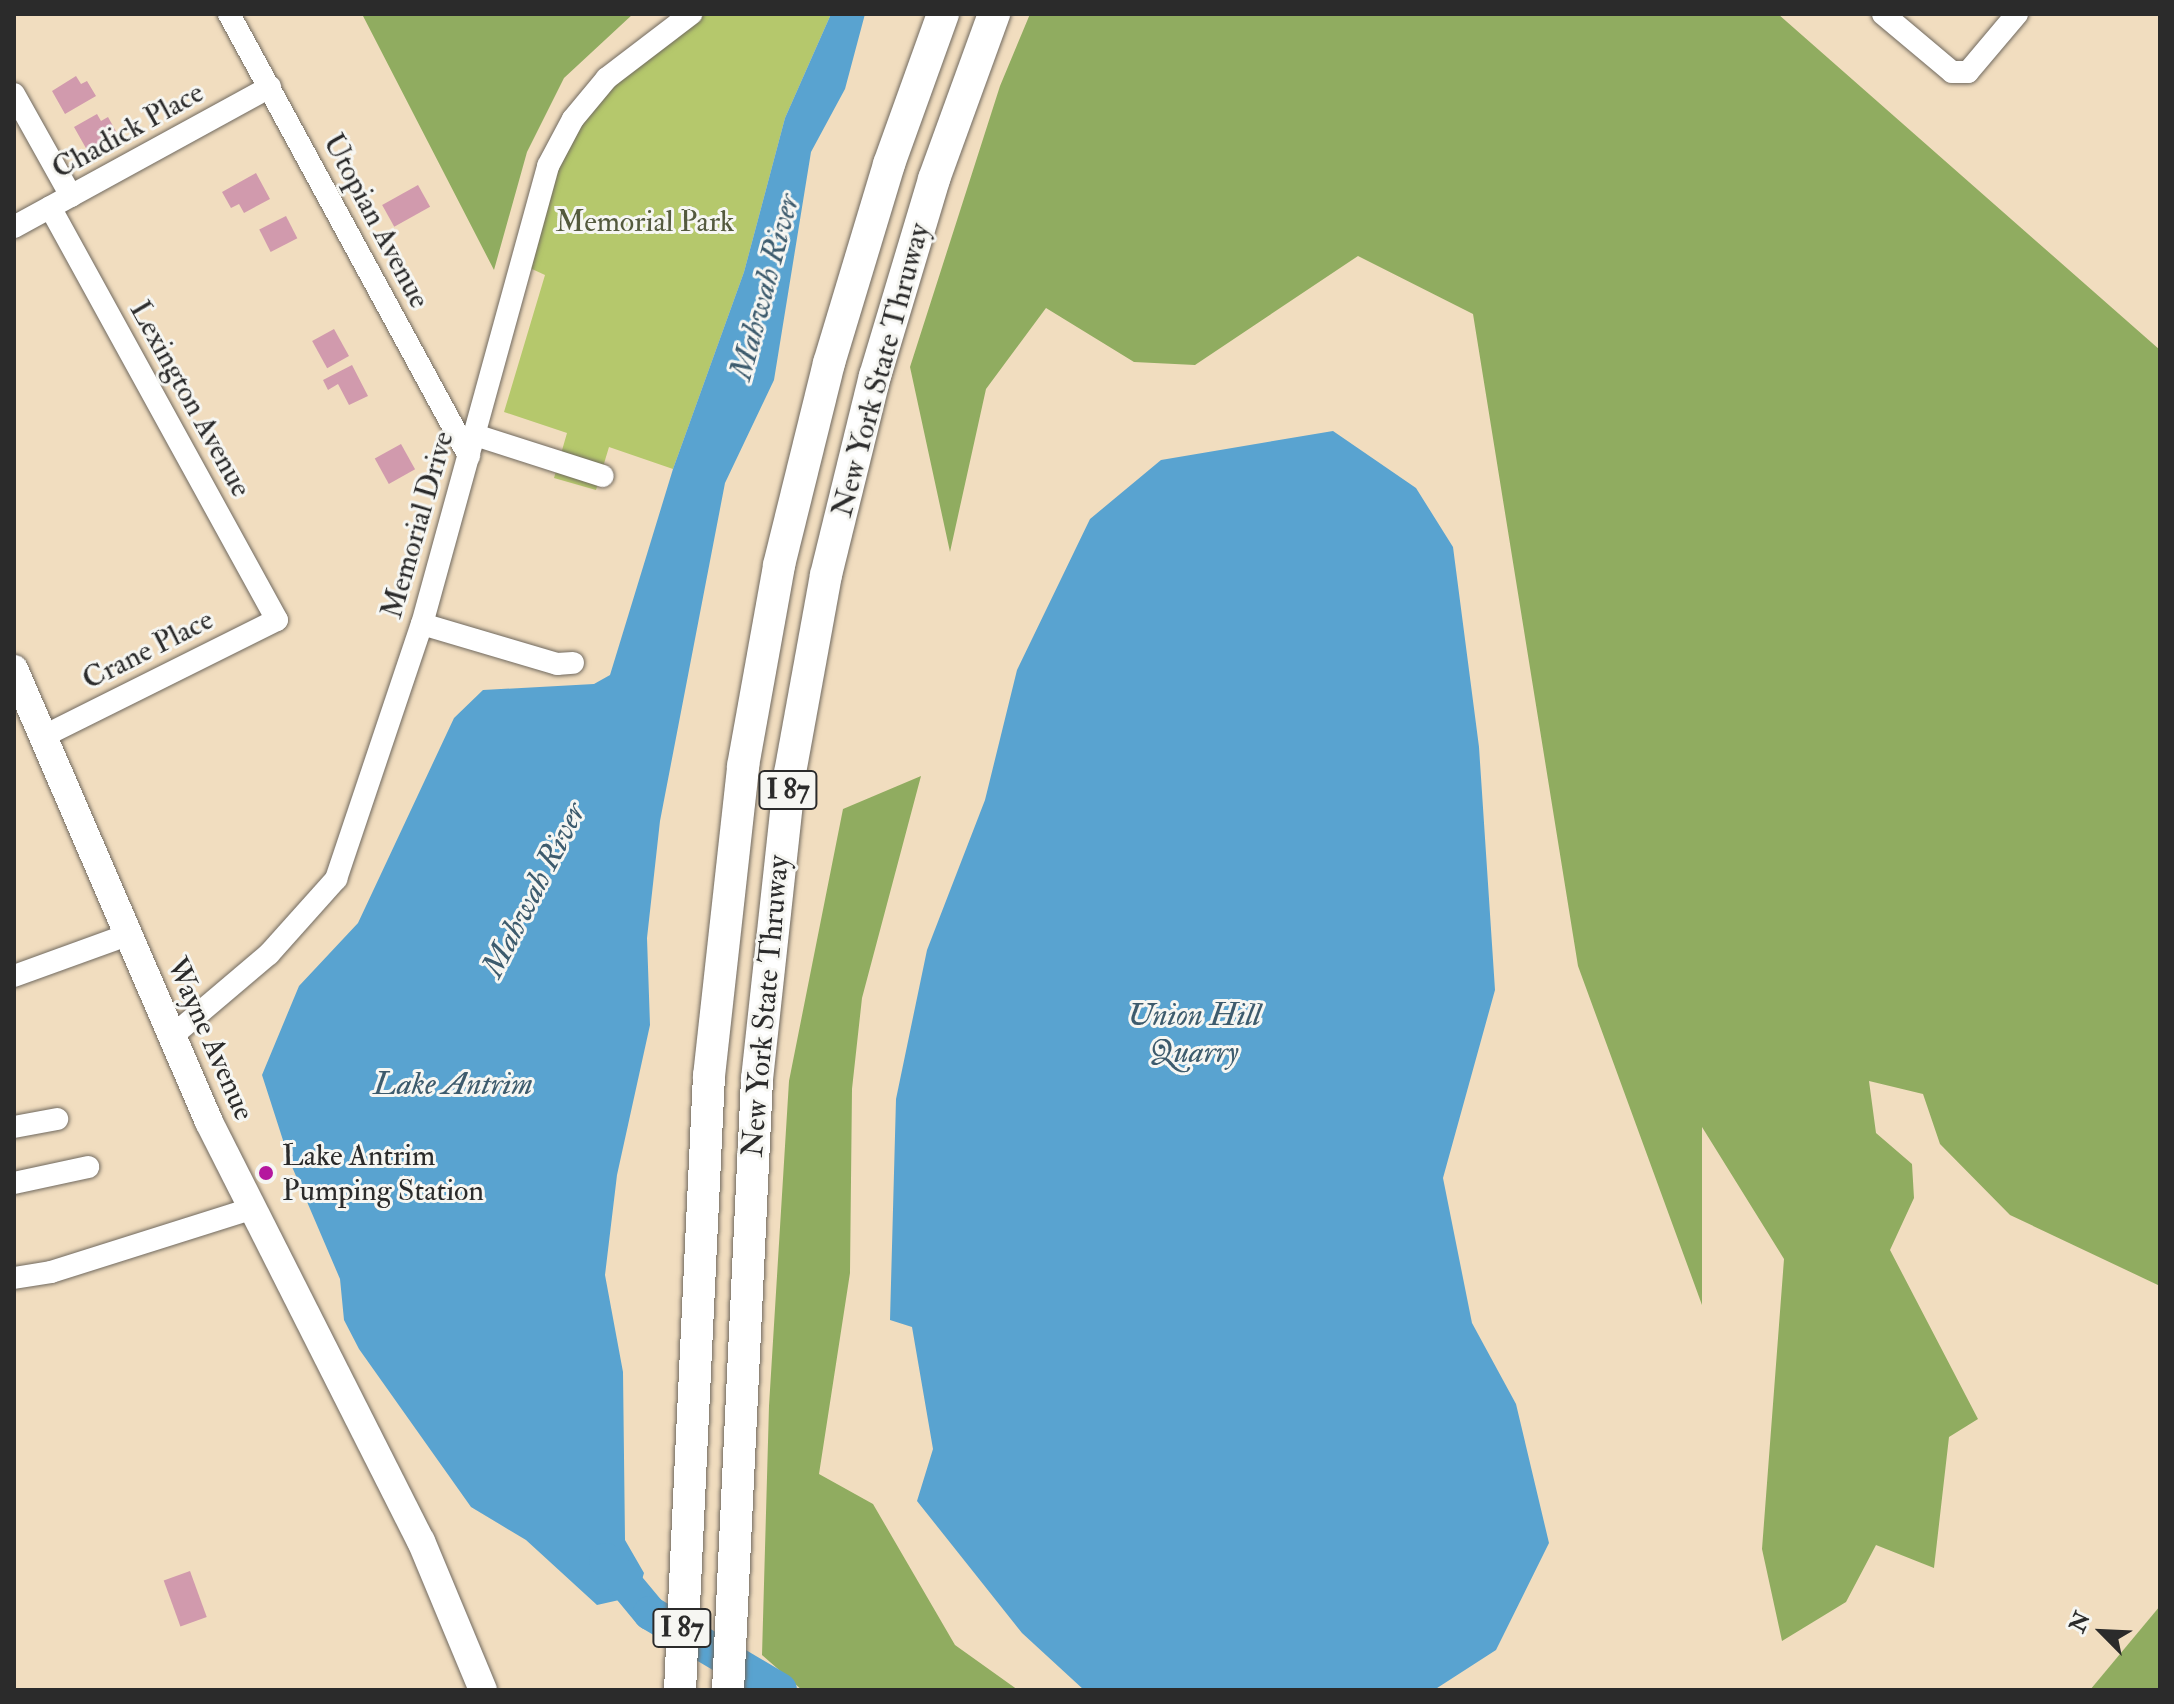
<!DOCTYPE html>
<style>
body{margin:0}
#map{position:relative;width:2174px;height:1704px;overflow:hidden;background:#f1ddbf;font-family:"IM FELL Double Pica",serif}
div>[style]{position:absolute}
.green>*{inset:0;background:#b5c86c}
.forest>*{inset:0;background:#90ac60}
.water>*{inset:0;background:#59a3d0}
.river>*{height:34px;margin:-17px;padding:0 17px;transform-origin:17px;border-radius:17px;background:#59a3d0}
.building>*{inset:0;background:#d19aad;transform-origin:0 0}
.round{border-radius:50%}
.roads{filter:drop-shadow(0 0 2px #70695f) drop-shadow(0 0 2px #70695f)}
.minor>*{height:22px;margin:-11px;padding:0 11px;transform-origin:11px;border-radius:11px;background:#fff}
.major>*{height:28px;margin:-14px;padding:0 14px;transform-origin:14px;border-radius:14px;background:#fff}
.highway>*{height:32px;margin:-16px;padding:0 16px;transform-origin:16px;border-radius:16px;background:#fff}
.dots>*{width:22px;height:22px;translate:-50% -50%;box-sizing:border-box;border:4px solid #f6f6f2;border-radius:50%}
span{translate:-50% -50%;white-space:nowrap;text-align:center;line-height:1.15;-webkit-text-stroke:6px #f6f6f2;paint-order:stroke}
.shield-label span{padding:2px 6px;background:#f6f6f2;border:2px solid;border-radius:6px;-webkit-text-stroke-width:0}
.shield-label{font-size:28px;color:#2b2b2b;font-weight:700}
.street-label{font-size:30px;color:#2b2b2b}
.park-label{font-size:30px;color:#545a3e}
.poi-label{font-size:30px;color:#2b2b2b}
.left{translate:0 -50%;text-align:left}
.water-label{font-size:32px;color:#3d5b6d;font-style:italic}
.frame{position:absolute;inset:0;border:16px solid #2b2b2b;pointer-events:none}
.north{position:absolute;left:2062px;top:1592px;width:80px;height:80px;-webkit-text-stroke:6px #f6f6f2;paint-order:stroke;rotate:294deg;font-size:22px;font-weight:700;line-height:32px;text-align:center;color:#2b2b2b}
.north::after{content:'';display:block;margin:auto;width:28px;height:36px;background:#2b2b2b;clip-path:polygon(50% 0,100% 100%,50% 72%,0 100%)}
</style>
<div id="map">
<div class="green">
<div style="clip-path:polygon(691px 14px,831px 14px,785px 118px,744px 272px,673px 469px,609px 447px,596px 490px,554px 478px,567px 433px,504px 412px,545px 275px,519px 263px,573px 119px)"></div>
</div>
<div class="forest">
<div style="clip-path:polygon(362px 14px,633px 14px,564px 78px,527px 152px,494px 270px)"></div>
<div style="clip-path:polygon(1030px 14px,1778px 14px,2160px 350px,2160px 1286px,2010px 1215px,1940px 1144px,1923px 1094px,1869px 1081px,1876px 1133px,1912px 1164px,1914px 1198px,1890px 1250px,1978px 1419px,1949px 1437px,1934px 1568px,1876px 1545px,1846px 1602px,1782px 1641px,1762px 1549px,1784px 1259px,1702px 1127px,1702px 1305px,1578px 966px,1473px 314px,1358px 256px,1195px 365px,1134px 362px,1046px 308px,986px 389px,950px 552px,910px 367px,1000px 86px)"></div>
<div style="clip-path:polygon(921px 776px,862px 998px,852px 1089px,850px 1273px,819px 1474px,873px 1504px,955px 1645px,1018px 1690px,802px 1690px,762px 1655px,769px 1406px,789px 1081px,843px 809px)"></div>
<div style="clip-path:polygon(2160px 1606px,2160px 1690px,2090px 1690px)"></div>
</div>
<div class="water">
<div style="clip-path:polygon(831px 14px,865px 14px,845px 89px,811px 152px,774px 380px,725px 483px,660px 821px,647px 938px,650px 1025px,617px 1175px,605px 1275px,623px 1372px,625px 1540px,644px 1573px,637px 1596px,597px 1605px,526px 1540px,471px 1507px,359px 1349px,344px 1320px,340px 1279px,290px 1162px,262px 1075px,299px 986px,358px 923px,454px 718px,483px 690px,594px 684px,610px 675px,673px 469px,744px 272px,785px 118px)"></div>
<div style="clip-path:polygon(1333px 431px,1416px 488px,1453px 547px,1479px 747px,1495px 990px,1443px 1178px,1472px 1323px,1516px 1404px,1549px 1543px,1496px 1650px,1434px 1690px,1084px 1690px,1022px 1633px,917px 1501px,933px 1449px,912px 1327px,890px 1320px,896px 1099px,927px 950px,985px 800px,1017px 670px,1090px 519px,1161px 460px)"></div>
</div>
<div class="river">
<div style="left:606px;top:1560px;width:69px;rotate:50.3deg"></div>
<div style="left:650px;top:1613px;width:151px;rotate:30.6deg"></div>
</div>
<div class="building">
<div style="clip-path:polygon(76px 76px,81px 84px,87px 81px,96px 96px,65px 114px,52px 91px)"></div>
<div style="clip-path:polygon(97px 114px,101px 121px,108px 117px,117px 133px,87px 150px,74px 127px)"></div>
<div style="clip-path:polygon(256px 173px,270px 199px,244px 213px,239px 204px,231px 208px,222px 192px)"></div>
<div style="left:418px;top:185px;width:25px;height:41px;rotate:61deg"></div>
<div style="left:286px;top:216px;width:25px;height:30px;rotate:63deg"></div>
<div style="left:334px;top:329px;width:31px;height:25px;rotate:61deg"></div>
<div style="clip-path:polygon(352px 365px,368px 396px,349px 405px,338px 384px,328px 390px,323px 380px)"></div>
<div style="left:401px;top:444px;width:29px;height:30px;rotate:61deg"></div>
<div class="round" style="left:257px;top:1164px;width:18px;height:18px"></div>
<div style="left:190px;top:1571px;width:49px;height:28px;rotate:70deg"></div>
</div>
<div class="roads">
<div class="minor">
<div style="left:229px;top:14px;width:503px;rotate:61.5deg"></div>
<div style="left:1883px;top:14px;width:90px;rotate:40deg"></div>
<div style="left:1952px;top:72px;width:16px"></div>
<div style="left:1968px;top:72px;width:76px;rotate:-49.8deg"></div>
<div style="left:14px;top:94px;width:117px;rotate:60.8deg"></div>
<div style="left:14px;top:227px;width:292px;rotate:-28.7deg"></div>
<div style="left:475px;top:435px;width:134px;rotate:17.8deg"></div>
<div style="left:422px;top:624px;width:141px;rotate:16.5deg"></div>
<div style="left:557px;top:664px;width:16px;rotate:-4deg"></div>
<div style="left:46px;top:735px;width:258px;rotate:-26.5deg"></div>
<div style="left:277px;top:620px;width:471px;rotate:-118.8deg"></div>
<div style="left:14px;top:976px;width:120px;rotate:-19.9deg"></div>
<div style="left:171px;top:1037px;width:128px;rotate:-40.3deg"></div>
<div style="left:269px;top:954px;width:101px;rotate:-48.2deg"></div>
<div style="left:336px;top:879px;width:269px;rotate:-71.4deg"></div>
<div style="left:422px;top:624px;width:475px;rotate:-74.6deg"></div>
<div style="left:548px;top:166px;width:53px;rotate:-62deg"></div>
<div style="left:573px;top:119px;width:53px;rotate:-50.3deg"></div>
<div style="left:607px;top:78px;width:106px;rotate:-37.3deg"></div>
<div style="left:14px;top:1127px;width:44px;rotate:-10.5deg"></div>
<div style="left:14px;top:1183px;width:76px;rotate:-12.2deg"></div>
<div style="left:14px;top:1278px;width:37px;rotate:-9deg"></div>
<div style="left:51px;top:1272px;width:210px;rotate:-17.5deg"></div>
</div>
<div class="major">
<div style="left:14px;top:669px;width:493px;rotate:66.7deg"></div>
<div style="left:209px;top:1122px;width:470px;rotate:63.2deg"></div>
<div style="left:421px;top:1541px;width:161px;rotate:67.4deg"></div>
</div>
<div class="highway">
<div style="left:680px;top:1690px;width:615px;rotate:-87.3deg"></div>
<div style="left:709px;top:1076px;width:312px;rotate:-83.7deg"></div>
<div style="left:743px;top:766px;width:204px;rotate:-79.8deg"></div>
<div style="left:779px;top:565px;width:208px;rotate:-76.1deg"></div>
<div style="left:829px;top:363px;width:208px;rotate:-73.2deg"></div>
<div style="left:889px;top:164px;width:159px;rotate:-70.2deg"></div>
<div style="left:728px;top:1690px;width:612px;rotate:-87.28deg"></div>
<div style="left:757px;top:1079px;width:308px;rotate:-83.8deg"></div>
<div style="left:790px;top:773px;width:201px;rotate:-79.7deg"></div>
<div style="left:826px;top:575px;width:205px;rotate:-76.2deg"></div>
<div style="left:875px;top:376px;width:206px;rotate:-73.3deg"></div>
<div style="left:934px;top:179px;width:176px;rotate:-70deg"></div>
</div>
</div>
<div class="dots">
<div style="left:266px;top:1173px;background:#b5179e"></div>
</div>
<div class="shield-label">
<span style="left:788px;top:790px">I 87</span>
<span style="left:682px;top:1628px">I 87</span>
</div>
<div class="street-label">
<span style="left:128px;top:131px;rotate:-29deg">Chadick Place</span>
<span style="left:376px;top:221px;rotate:62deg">Utopian Avenue</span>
<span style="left:881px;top:370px;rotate:-75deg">New York State Thruway</span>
<span style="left:190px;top:399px;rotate:61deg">Lexington Avenue</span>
<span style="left:418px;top:525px;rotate:-74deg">Memorial Drive</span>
<span style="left:148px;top:650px;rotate:-27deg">Crane Place</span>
<span style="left:766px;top:1006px;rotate:-85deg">New York State Thruway</span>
<span style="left:210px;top:1039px;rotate:66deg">Wayne Avenue</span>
</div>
<div class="park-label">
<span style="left:645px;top:222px">Memorial Park</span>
</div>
<div class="poi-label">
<span class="left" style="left:282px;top:1173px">Lake Antrim<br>Pumping Station</span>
</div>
<div class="water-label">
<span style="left:765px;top:287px;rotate:-75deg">Mahwah River</span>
<span style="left:534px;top:890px;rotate:-63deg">Mahwah River</span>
<span style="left:1194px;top:1034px">Union Hill<br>Quarry</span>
<span style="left:453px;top:1084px">Lake Antrim</span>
</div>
<div class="frame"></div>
<div class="north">N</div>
</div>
